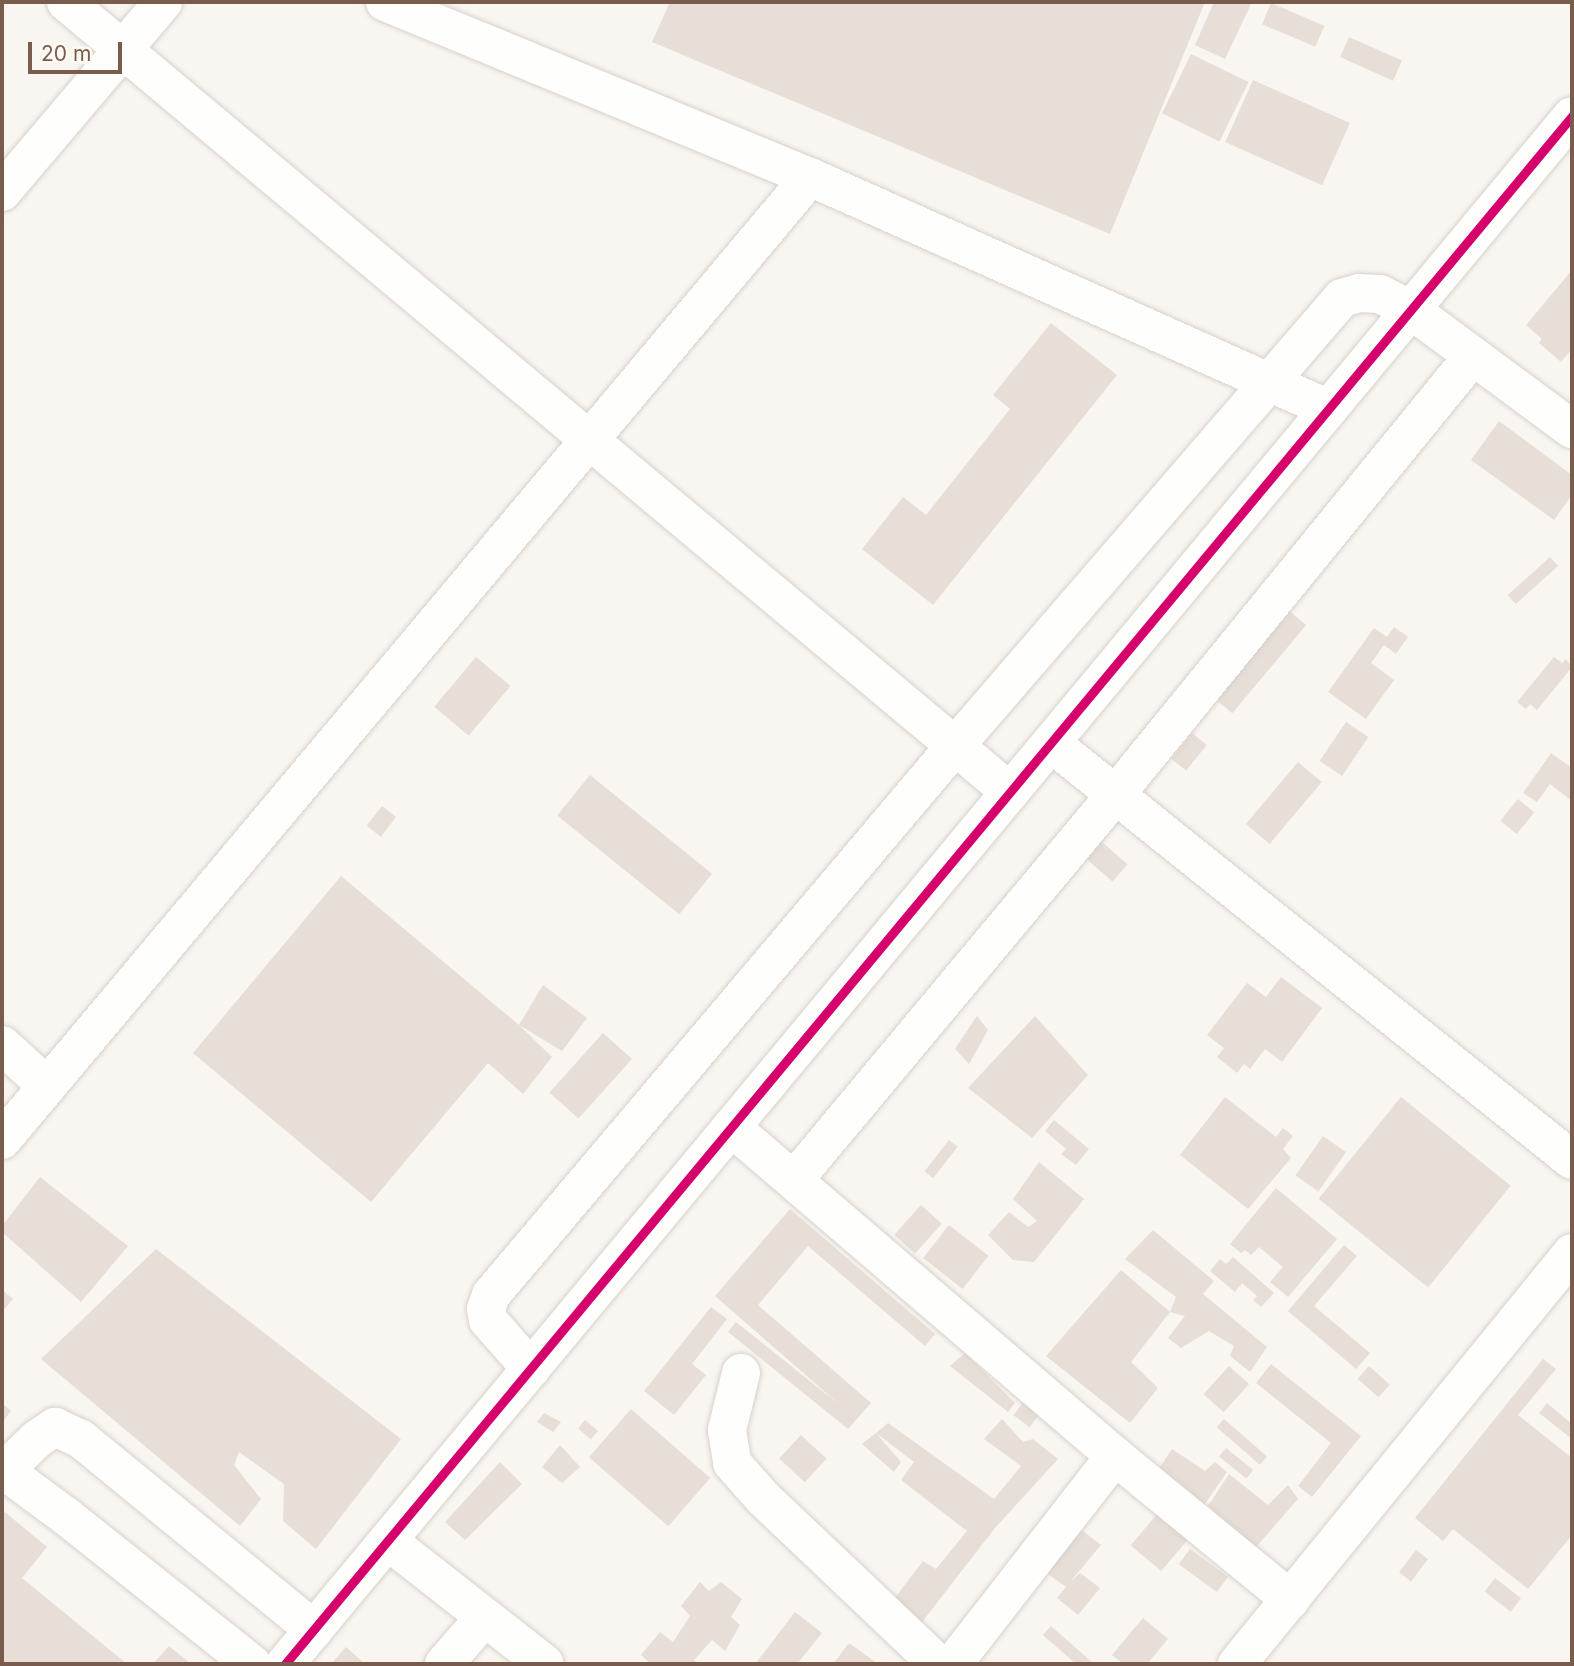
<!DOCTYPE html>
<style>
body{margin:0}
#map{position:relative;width:1574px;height:1666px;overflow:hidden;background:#f9f5f0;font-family:Inter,sans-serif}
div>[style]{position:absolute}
.building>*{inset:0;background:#e6ded7;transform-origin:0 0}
.roads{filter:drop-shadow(0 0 2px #d7d1cb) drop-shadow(0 0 2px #d7d1cb)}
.minor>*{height:38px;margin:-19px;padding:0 19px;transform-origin:19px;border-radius:19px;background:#fefefd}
.cycleway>*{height:9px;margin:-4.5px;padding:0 4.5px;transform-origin:4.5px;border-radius:4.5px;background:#d6006c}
span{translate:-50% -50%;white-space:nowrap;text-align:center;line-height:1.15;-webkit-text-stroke:6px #fffaf3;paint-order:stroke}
.frame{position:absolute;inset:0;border:4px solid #7a5c4d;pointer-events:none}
.scale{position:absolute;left:28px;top:42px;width:94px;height:32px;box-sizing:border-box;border:4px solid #7a5c4d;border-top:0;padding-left:9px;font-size:21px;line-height:24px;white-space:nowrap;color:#7a5c4d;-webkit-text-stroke:5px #fffaf3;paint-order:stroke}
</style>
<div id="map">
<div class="building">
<div style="clip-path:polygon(670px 2px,1205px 2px,1110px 234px,652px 42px)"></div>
<div style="clip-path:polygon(1214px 2px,1252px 2px,1225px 59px,1195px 45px)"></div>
<div style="left:1271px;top:3px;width:58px;height:23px;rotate:23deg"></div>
<div style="left:1349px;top:37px;width:58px;height:22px;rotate:24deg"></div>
<div style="left:1191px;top:54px;width:64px;height:66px;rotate:26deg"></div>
<div style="left:1253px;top:80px;width:106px;height:68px;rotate:24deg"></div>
<div style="clip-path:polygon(1572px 270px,1572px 349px,1561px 362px,1539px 343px,1542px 339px,1526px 325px)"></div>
<div style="clip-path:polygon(1051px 323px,1117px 375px,933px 605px,862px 549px,903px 497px,926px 515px,1010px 409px,993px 395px)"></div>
<div style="clip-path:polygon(1499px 421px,1572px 475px,1572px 495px,1554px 520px,1471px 460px)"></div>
<div style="left:1550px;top:557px;width:12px;height:57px;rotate:48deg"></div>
<div style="left:1287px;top:609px;width:25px;height:115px;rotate:40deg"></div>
<div style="clip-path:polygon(1394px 627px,1408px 637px,1396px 654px,1384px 645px,1371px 663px,1394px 680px,1366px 719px,1328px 692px,1374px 628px,1387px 637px)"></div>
<div style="left:476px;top:657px;width:45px;height:65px;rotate:40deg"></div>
<div style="clip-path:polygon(1554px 657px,1562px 663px,1566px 659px,1572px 667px,1537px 710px,1530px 704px,1526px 709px,1517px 702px)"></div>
<div style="left:1346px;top:722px;width:27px;height:47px;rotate:34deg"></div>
<div style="left:1192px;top:733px;width:19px;height:33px;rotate:39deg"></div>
<div style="clip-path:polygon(1551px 753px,1572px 768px,1572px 801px,1550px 784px,1537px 802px,1523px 793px)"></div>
<div style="left:1298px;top:762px;width:31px;height:81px;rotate:40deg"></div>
<div style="left:590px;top:775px;width:157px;height:52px;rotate:39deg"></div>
<div style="left:1518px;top:799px;width:21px;height:28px;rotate:39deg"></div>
<div style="left:382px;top:806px;width:18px;height:25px;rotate:38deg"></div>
<div style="left:1095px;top:836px;width:43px;height:23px;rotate:41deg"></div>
<div style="clip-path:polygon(341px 876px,519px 1025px,543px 985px,587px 1018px,562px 1051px,519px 1025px,552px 1057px,523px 1094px,488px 1063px,371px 1202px,193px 1053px)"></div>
<div style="clip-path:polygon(1281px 977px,1322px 1008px,1282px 1062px,1265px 1049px,1250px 1069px,1244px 1064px,1237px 1073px,1217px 1057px,1224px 1048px,1207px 1035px,1247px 983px,1266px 997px)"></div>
<div style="clip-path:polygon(977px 1016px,988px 1030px,969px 1064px,955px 1049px)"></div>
<div style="clip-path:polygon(1035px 1016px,1088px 1075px,1032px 1138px,968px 1088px)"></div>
<div style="left:603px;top:1033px;width:39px;height:80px;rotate:42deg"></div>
<div style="clip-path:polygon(1225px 1097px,1276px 1137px,1283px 1128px,1293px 1136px,1283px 1149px,1291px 1158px,1248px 1209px,1180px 1155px)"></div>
<div style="left:1401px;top:1097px;width:141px;height:131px;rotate:39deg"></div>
<div style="clip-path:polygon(1054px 1120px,1089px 1149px,1076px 1165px,1061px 1154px,1066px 1149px,1045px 1131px)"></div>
<div style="left:1323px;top:1136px;width:28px;height:48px;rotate:35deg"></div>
<div style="left:949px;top:1140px;width:11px;height:40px;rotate:38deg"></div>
<div style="clip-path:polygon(1039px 1162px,1084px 1199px,1034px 1262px,1013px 1260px,988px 1235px,1009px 1212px,1028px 1227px,1037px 1221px,1013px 1199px)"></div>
<div style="clip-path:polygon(40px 1177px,128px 1246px,81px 1302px,2px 1232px,2px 1226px)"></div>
<div style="clip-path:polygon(1276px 1188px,1337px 1239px,1288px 1297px,1270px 1282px,1283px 1267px,1259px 1247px,1251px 1255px,1245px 1250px,1241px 1253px,1230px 1244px)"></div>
<div style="left:921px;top:1205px;width:28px;height:40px;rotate:42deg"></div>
<div style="clip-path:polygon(790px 1209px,935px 1334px,925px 1346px,808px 1246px,758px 1305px,871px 1403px,848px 1429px,728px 1332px,736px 1322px,840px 1405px,715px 1296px)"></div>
<div style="left:949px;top:1225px;width:50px;height:42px;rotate:38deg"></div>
<div style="clip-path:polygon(1153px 1230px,1214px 1281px,1203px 1294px,1267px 1347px,1250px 1372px,1230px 1356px,1234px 1346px,1209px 1331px,1181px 1348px,1168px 1338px,1185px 1316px,1170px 1312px,1176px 1297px,1125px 1259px)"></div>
<div style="clip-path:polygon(1344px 1245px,1357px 1256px,1314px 1306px,1370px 1353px,1356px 1369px,1288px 1311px)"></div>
<div style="clip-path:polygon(156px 1249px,401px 1439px,316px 1549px,283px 1521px,284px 1484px,239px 1452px,234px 1465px,261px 1499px,240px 1526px,41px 1359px)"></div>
<div style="clip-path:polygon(1233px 1257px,1274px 1293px,1261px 1307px,1253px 1300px,1257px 1296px,1242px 1283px,1235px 1292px,1210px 1271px,1220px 1259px,1226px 1264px)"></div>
<div style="clip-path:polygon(1121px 1270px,1170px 1312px,1131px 1362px,1158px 1388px,1130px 1423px,1046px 1356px)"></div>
<div style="clip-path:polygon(2px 1290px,13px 1299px,2px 1312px)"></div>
<div style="clip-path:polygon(711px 1307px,727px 1319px,692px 1364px,706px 1375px,674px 1415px,644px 1391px)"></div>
<div style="clip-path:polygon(965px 1353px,1015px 1403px,1008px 1412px,950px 1366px)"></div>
<div style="clip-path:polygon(1543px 1359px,1556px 1369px,1518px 1415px,1572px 1458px,1572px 1535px,1528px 1589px,1453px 1529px,1443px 1541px,1415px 1518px)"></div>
<div style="clip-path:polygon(1271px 1364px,1361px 1436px,1312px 1497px,1298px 1486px,1331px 1443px,1256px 1383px)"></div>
<div style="left:1229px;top:1366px;width:27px;height:38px;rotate:42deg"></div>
<div style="left:1369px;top:1366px;width:28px;height:17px;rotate:42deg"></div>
<div style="left:1025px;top:1400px;width:20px;height:19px;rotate:37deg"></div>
<div style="clip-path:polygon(2px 1403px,11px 1411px,2px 1423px)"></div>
<div style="clip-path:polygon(1547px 1403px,1572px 1424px,1572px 1439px,1539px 1413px)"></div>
<div style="left:631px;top:1409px;width:105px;height:64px;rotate:41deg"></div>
<div style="clip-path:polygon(544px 1413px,561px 1422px,553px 1432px,537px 1422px)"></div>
<div style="clip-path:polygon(1002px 1419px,1023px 1442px,1033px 1439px,1058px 1459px,995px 1528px,922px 1622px,894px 1599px,923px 1561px,936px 1569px,967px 1531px,901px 1480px,914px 1462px,876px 1433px,888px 1423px,994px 1499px,1021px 1466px,984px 1439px)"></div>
<div style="left:1224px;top:1419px;width:57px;height:11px;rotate:41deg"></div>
<div style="left:585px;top:1420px;width:17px;height:11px;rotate:40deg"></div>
<div style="clip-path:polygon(876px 1433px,901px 1462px,894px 1472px,862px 1444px)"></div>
<div style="left:801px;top:1435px;width:35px;height:32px;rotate:43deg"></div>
<div style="clip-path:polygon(560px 1445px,580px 1467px,562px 1483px,542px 1467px)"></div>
<div style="left:1226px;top:1448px;width:35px;height:11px;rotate:39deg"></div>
<div style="clip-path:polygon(1172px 1449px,1205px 1471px,1215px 1462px,1227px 1472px,1203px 1507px,1158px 1470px)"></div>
<div style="clip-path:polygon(500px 1462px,522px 1484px,465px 1540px,445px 1522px)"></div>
<div style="clip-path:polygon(1229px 1474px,1268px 1505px,1288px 1485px,1298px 1499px,1256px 1547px,1208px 1506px)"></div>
<div style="clip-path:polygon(5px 1512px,47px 1547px,22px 1578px,127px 1664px,2px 1664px,2px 1517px)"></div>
<div style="left:1157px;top:1514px;width:40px;height:41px;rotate:40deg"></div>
<div style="clip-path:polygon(1078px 1527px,1101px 1545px,1070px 1582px,1080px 1573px,1100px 1588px,1078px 1615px,1057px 1598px,1066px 1587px,1045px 1572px)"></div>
<div style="left:1190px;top:1549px;width:47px;height:19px;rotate:36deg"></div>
<div style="left:1416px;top:1550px;width:15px;height:28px;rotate:37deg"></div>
<div style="left:1495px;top:1578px;width:33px;height:17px;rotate:38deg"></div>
<div style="clip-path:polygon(700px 1582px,709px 1591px,721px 1582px,742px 1599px,731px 1617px,740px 1625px,725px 1651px,712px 1640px,694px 1660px,699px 1664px,651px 1664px,641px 1655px,660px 1632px,673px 1642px,690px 1616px,681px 1606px)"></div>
<div style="clip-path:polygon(795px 1612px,822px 1633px,797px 1664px,755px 1664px)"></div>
<div style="clip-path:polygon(1143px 1618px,1168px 1639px,1147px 1664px,1124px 1664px,1112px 1655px)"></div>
<div style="clip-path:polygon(1051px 1626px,1094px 1664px,1076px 1664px,1043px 1635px)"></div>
<div style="clip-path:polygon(849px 1643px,878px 1664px,833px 1664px)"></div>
<div style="clip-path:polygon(169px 1646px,191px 1664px,153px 1664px)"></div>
<div style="clip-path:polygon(346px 1647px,365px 1664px,331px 1664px)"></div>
</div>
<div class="roads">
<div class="minor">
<div style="left:66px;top:2px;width:1231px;rotate:39.92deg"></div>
<div style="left:385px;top:2px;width:460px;rotate:22.4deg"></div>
<div style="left:810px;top:177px;width:568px;rotate:24.09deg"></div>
<div style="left:2px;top:192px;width:249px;rotate:-49.7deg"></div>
<div style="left:1051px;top:743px;width:667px;rotate:38.67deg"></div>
<div style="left:2px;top:1045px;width:61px;rotate:42.3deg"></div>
<div style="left:731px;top:1127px;width:506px;rotate:40.59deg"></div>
<div style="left:1115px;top:1456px;width:227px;rotate:39.3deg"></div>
<div style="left:2px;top:1140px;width:1257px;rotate:-50deg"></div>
<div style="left:794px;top:1180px;width:503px;rotate:-50.17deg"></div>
<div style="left:1116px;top:794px;width:565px;rotate:-50.82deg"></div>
<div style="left:531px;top:1369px;width:65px;rotate:-131.3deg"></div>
<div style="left:488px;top:1320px;width:11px;rotate:-100deg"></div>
<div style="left:486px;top:1309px;width:15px;rotate:-70deg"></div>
<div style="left:491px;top:1295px;width:719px;rotate:-49.8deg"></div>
<div style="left:955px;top:746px;width:592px;rotate:-49.18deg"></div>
<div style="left:1342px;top:298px;width:18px;rotate:-16deg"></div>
<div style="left:1359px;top:293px;width:21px;rotate:3deg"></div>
<div style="left:1380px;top:294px;width:35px;rotate:27deg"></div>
<div style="left:1411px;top:310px;width:200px;rotate:36.5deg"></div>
<div style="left:741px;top:1373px;width:59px;rotate:103.8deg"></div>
<div style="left:727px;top:1430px;width:33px;rotate:81deg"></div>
<div style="left:732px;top:1463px;width:47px;rotate:48.5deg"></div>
<div style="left:763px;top:1498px;width:241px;rotate:43.5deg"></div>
<div style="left:2px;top:1469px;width:81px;rotate:36.4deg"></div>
<div style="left:67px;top:1517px;width:236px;rotate:38.5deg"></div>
<div style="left:2px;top:1473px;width:49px;rotate:-44.2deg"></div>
<div style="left:37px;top:1439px;width:22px;rotate:-34deg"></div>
<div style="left:55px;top:1427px;width:29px;rotate:25deg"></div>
<div style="left:81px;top:1439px;width:301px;rotate:39.3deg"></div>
<div style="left:388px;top:1541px;width:199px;rotate:38.1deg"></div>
<div style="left:285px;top:1664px;width:2013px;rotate:-50.26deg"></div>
<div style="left:444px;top:1664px;width:62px;rotate:-48.9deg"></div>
<div style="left:953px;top:1664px;width:264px;rotate:-52.1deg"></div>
<div style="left:1237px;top:1664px;width:530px;rotate:-50.82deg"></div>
</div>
</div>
<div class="cycleway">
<div style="left:285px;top:1664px;width:2013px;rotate:-50.26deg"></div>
</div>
<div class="frame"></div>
<div class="scale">20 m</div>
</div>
